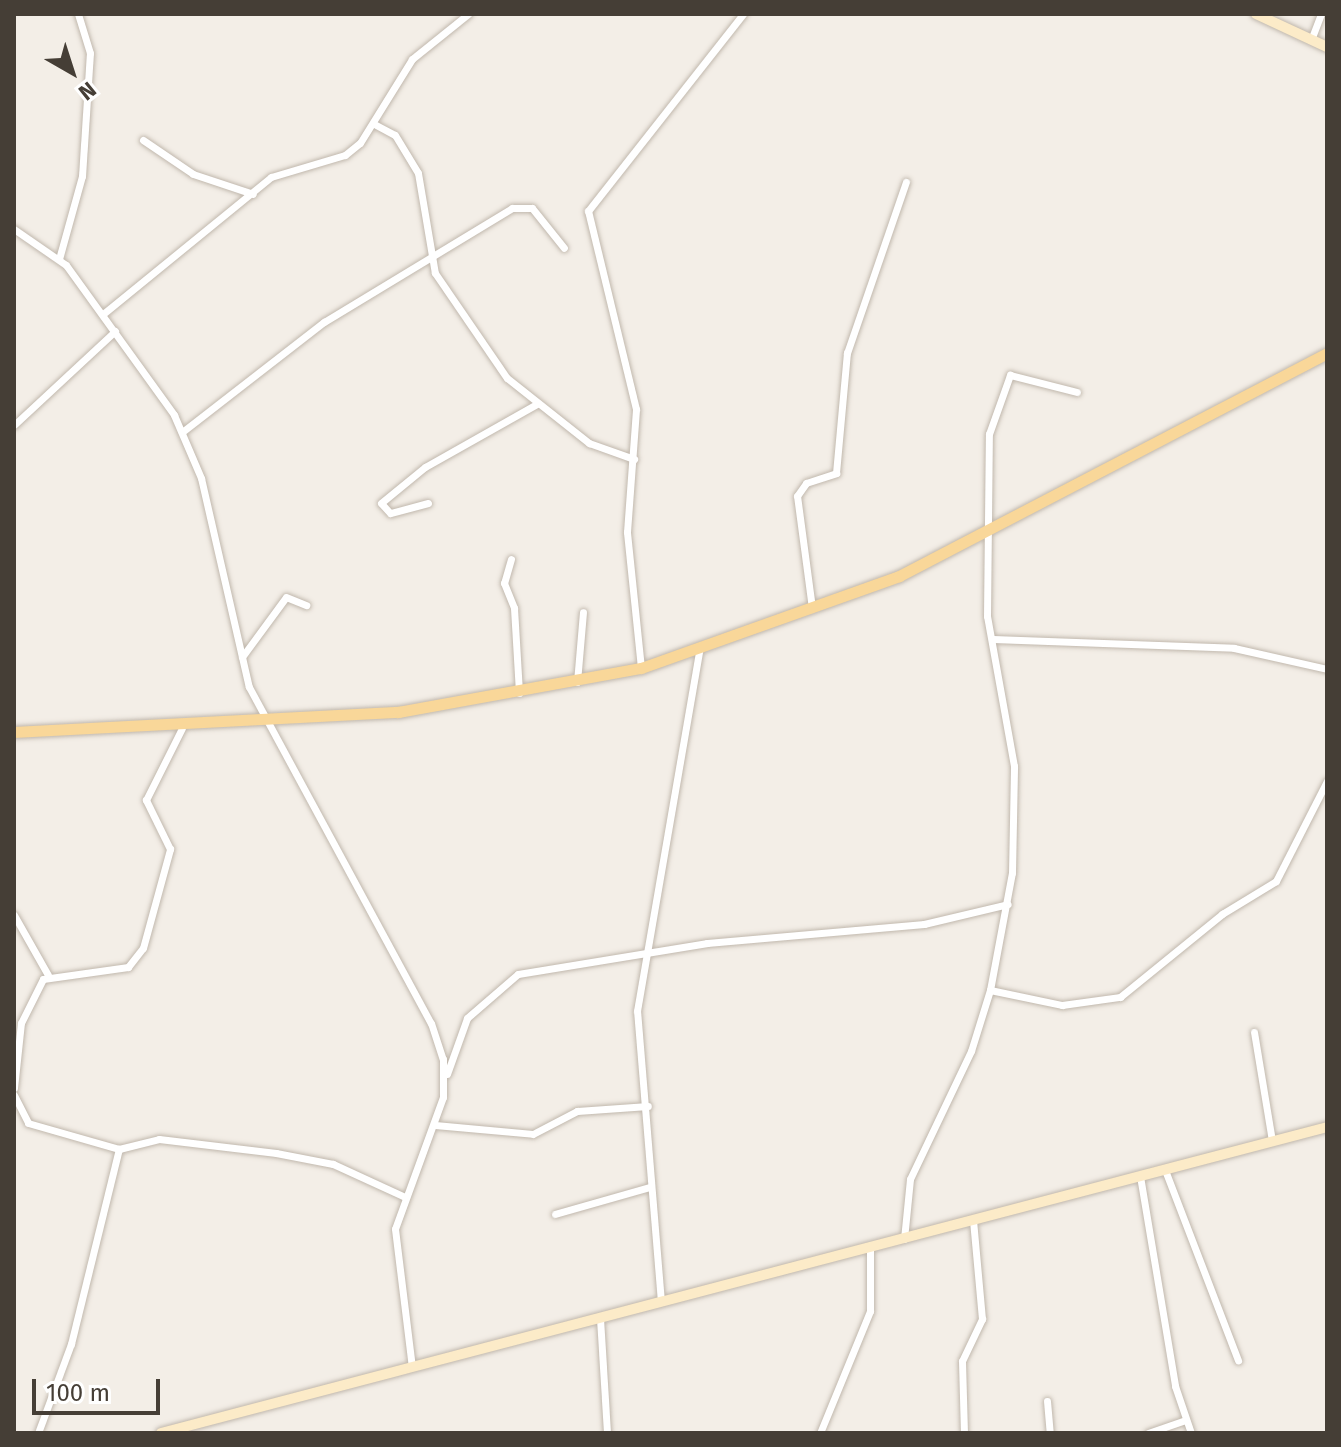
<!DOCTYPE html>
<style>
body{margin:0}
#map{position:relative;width:1341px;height:1447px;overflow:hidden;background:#f3eee7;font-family:"Fira Sans",sans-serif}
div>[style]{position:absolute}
.roads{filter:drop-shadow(0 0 2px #c1b8ad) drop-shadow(0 0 2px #c1b8ad)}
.minor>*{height:7px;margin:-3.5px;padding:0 3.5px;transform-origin:3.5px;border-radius:3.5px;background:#fff}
.secondary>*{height:10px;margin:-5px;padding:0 5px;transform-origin:5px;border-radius:5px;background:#fcebc8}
.primary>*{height:11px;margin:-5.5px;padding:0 5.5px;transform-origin:5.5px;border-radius:5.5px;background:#f9d799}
span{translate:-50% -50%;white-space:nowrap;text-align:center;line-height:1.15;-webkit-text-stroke:8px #fff;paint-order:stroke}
.frame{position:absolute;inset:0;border:16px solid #453e36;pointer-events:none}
.north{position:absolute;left:32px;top:32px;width:80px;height:80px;-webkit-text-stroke:6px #fff;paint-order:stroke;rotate:141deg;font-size:22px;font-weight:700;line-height:32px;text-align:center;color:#453e36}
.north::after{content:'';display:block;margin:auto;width:28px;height:36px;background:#453e36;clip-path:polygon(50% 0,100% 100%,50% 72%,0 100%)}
.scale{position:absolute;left:32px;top:1379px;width:128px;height:36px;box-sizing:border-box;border:4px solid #453e36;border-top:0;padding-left:10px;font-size:24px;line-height:28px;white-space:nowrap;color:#453e36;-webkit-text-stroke:6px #fff;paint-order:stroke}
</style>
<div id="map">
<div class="roads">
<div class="minor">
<div style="left:1311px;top:40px;width:28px;rotate:-69deg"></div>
<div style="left:376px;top:125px;width:21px;rotate:28deg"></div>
<div style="left:395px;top:135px;width:44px;rotate:58.8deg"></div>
<div style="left:418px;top:173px;width:101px;rotate:80.4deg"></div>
<div style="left:435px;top:273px;width:127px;rotate:55.6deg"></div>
<div style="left:507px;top:378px;width:105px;rotate:38.4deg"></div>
<div style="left:589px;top:443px;width:48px;rotate:19.6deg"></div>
<div style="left:143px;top:140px;width:60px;rotate:34.2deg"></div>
<div style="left:193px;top:174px;width:63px;rotate:18.4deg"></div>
<div style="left:14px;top:229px;width:63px;rotate:34.7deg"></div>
<div style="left:66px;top:265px;width:185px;rotate:54.2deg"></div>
<div style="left:174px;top:415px;width:69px;rotate:66.8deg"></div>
<div style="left:201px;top:478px;width:214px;rotate:77.1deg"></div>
<div style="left:249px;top:687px;width:382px;rotate:61.6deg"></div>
<div style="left:431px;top:1023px;width:38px;rotate:72deg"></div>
<div style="left:443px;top:1059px;width:38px;rotate:90deg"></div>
<div style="left:443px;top:1097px;width:140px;rotate:110deg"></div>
<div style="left:395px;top:1229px;width:139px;rotate:83deg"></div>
<div style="left:59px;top:259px;width:86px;rotate:-74.5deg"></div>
<div style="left:82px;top:176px;width:123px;rotate:-86.3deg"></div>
<div style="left:90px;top:53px;width:41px;rotate:-107.1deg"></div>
<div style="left:103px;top:314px;width:217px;rotate:-39.2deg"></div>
<div style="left:271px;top:177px;width:77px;rotate:-16.6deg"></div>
<div style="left:345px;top:155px;width:19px;rotate:-39deg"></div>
<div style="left:360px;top:143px;width:99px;rotate:-58.2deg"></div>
<div style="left:412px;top:59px;width:72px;rotate:-38.8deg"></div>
<div style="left:14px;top:425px;width:138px;rotate:-42.9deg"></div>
<div style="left:182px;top:432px;width:180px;rotate:-37.8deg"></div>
<div style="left:324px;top:322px;width:220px;rotate:-31.2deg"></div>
<div style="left:512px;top:208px;width:20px"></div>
<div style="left:532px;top:208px;width:51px;rotate:51.3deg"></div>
<div style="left:428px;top:503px;width:39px;rotate:165deg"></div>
<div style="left:390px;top:513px;width:13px;rotate:-132deg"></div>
<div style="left:381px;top:503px;width:57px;rotate:-39.3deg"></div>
<div style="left:425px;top:467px;width:129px;rotate:-29.4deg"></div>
<div style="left:511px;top:559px;width:25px;rotate:106deg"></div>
<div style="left:504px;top:583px;width:27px;rotate:68deg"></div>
<div style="left:514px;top:608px;width:85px;rotate:86.6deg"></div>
<div style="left:812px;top:608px;width:113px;rotate:-97.6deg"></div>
<div style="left:797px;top:496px;width:16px;rotate:-55deg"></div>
<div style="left:806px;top:483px;width:32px;rotate:-18deg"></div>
<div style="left:836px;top:473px;width:121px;rotate:-84.8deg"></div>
<div style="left:847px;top:353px;width:181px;rotate:-71deg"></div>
<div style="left:993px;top:639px;width:241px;rotate:2.1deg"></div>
<div style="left:1234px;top:648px;width:95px;rotate:12.7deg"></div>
<div style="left:242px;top:657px;width:74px;rotate:-53.7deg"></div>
<div style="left:286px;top:597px;width:22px;rotate:22deg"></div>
<div style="left:641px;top:668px;width:137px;rotate:-95.9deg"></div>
<div style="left:627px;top:532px;width:123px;rotate:-85.8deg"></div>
<div style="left:636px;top:409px;width:204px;rotate:-103.6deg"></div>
<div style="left:588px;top:211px;width:251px;rotate:-51.8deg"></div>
<div style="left:577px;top:682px;width:70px;rotate:-85.1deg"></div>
<div style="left:14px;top:915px;width:69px;rotate:60.5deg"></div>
<div style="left:990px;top:990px;width:74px;rotate:11.8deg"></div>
<div style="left:1062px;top:1005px;width:59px;rotate:-7.9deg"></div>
<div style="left:1120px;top:997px;width:132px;rotate:-39.1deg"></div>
<div style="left:1222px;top:914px;width:63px;rotate:-31.4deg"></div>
<div style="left:1276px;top:881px;width:112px;rotate:-63deg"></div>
<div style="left:1254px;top:1032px;width:110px;rotate:80.6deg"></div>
<div style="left:447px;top:1074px;width:59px;rotate:-70.3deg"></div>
<div style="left:467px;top:1018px;width:67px;rotate:-40.8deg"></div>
<div style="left:518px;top:974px;width:192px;rotate:-9.3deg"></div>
<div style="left:707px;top:943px;width:218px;rotate:-5deg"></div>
<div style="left:924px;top:924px;width:86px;rotate:-13.4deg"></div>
<div style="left:14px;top:1088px;width:65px;rotate:-83.9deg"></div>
<div style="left:21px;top:1023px;width:49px;rotate:-63.4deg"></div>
<div style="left:43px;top:979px;width:86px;rotate:-8deg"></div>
<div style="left:128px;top:967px;width:24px;rotate:-52deg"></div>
<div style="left:143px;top:948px;width:103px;rotate:-74.7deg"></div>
<div style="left:170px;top:849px;width:55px;rotate:-116.1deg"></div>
<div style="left:146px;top:800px;width:80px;rotate:-63.4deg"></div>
<div style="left:14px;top:1095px;width:31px;rotate:63deg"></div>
<div style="left:28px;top:1123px;width:95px;rotate:15.9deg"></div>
<div style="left:119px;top:1149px;width:41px;rotate:-14deg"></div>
<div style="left:159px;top:1139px;width:118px;rotate:6.8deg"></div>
<div style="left:276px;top:1153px;width:58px;rotate:10.9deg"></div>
<div style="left:333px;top:1164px;width:79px;rotate:24.6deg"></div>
<div style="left:435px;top:1125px;width:98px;rotate:5.2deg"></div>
<div style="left:533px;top:1134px;width:50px;rotate:-27.6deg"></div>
<div style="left:577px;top:1111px;width:71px;rotate:-4deg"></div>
<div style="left:1165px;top:1170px;width:204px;rotate:69deg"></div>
<div style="left:1140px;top:1176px;width:213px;rotate:80.5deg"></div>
<div style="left:1175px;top:1386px;width:50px;rotate:71.2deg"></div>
<div style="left:555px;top:1214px;width:99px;rotate:-15.9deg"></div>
<div style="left:904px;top:1239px;width:60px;rotate:-84.3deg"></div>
<div style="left:910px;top:1179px;width:142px;rotate:-64.5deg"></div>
<div style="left:971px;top:1051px;width:64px;rotate:-72.7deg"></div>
<div style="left:990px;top:990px;width:119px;rotate:-79.4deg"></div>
<div style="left:1012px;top:873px;width:107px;rotate:-88.9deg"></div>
<div style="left:1014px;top:766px;width:152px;rotate:-100.2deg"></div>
<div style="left:987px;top:616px;width:182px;rotate:-89.4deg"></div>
<div style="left:989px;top:434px;width:63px;rotate:-70.4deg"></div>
<div style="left:1010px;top:375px;width:69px;rotate:14.2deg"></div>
<div style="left:661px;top:1302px;width:292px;rotate:-94.7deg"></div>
<div style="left:637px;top:1011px;width:365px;rotate:-80.2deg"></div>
<div style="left:600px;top:1318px;width:115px;rotate:86.5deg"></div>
<div style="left:1047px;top:1401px;width:32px;rotate:85deg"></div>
<div style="left:38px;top:1433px;width:95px;rotate:-69.7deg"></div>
<div style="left:71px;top:1344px;width:201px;rotate:-76.2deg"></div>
<div style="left:820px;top:1433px;width:132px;rotate:-67.7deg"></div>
<div style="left:870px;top:1311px;width:64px;rotate:-90deg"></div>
<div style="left:964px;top:1433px;width:72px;rotate:-91.6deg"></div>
<div style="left:962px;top:1361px;width:47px;rotate:-64.5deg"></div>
<div style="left:982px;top:1319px;width:99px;rotate:-95.2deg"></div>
<div style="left:1148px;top:1433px;width:39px;rotate:-19deg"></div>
</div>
<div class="secondary">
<div style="left:1256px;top:14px;width:78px;rotate:24.9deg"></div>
<div style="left:161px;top:1433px;width:1205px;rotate:-14.7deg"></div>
</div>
<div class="primary">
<div style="left:14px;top:732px;width:385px;rotate:-3deg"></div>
<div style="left:398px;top:712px;width:247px;rotate:-10.3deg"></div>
<div style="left:641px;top:668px;width:274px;rotate:-19.6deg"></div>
<div style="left:899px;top:576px;width:483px;rotate:-27.5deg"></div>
</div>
</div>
<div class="frame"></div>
<div class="north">N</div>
<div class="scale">100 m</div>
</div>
